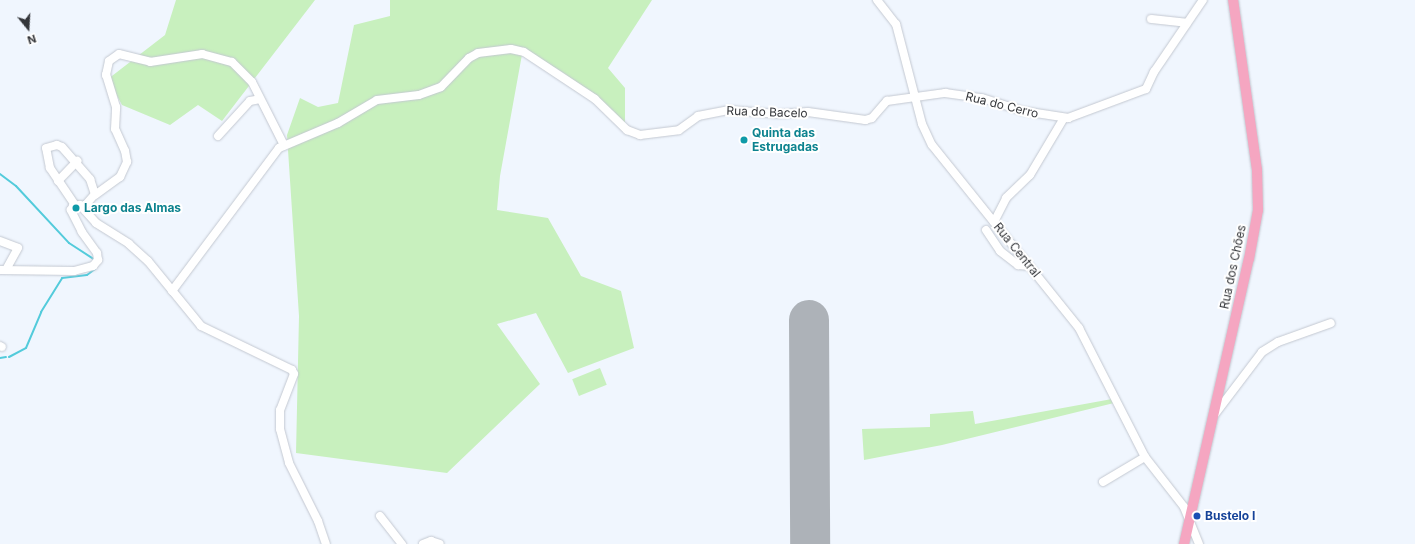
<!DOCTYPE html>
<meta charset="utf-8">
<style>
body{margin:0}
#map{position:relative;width:1415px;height:544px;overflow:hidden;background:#f0f6fe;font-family:Inter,sans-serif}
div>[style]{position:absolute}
.green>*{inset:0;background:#c8f0be;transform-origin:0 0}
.stream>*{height:2px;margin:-1px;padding:0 1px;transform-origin:1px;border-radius:1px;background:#53cbdb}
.runway>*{height:40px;margin:-20px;padding:0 20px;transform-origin:20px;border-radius:20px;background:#adb2b8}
.roads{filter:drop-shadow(0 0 1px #c3c8d1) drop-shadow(0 0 1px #c3c8d1)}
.minor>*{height:8px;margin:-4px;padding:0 4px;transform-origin:4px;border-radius:4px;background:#fff}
.major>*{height:10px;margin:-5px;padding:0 5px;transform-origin:5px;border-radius:5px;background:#f5a6c1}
.dots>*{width:11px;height:11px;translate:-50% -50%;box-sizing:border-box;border:2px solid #fff;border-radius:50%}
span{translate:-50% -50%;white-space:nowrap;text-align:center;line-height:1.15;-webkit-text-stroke:4px #fff;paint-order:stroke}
.street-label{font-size:12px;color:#34363a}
.culture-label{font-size:12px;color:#0d838f;font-weight:700}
.left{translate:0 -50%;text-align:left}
.transit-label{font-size:12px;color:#164399;font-weight:700}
.north{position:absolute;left:8px;top:8px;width:40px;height:40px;-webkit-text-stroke:3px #fff;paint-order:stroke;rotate:162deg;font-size:11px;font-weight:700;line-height:16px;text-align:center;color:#34363a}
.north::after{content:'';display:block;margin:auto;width:14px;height:18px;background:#34363a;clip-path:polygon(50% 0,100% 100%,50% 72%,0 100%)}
</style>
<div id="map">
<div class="green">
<div style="clip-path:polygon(176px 0,315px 0,222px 121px,198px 105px,170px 125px,122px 105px,108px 79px,165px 35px)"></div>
<div style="clip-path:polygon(390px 0,652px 0,608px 68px,625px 88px,625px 124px,605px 104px,562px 72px,523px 49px,500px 176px,497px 210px,548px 218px,581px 276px,621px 291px,634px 348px,568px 373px,536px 313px,497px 324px,540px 384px,447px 473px,296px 453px,299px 316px,287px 135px,300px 98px,318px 107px,338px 103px,354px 25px,390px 16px)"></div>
<div style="left:600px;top:368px;width:18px;height:30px;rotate:68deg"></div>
<div style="clip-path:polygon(1112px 399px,1114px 403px,942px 445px,864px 460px,862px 429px,930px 427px,930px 414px,973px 411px,975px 424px)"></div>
</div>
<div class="stream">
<div style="left:0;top:174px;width:20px;rotate:37deg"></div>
<div style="left:16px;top:186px;width:78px;rotate:47.1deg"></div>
<div style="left:69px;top:243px;width:30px;rotate:33deg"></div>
<div style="left:9px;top:357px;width:19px;rotate:-28deg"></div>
<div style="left:26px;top:348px;width:39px;rotate:-67deg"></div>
<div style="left:41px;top:312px;width:40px;rotate:-58deg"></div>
<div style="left:62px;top:278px;width:25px;rotate:-7deg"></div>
<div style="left:87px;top:275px;width:10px;rotate:-37deg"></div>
<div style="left:0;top:358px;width:6px;rotate:-9deg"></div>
</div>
<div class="runway">
<div style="left:809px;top:320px;width:224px;rotate:89.7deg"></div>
</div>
<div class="roads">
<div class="minor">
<div style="left:877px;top:0;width:31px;rotate:52deg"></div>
<div style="left:896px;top:24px;width:103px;rotate:75.4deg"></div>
<div style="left:922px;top:124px;width:23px;rotate:65deg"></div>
<div style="left:932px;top:145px;width:235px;rotate:51.2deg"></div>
<div style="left:1079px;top:328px;width:145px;rotate:62.9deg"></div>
<div style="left:1145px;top:457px;width:63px;rotate:52deg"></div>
<div style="left:1184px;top:507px;width:40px;rotate:68deg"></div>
<div style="left:1151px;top:19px;width:36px;rotate:6deg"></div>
<div style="left:218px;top:136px;width:47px;rotate:-47.6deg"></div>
<div style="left:250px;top:101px;width:10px;rotate:-11deg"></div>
<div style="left:58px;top:181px;width:28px;rotate:-46deg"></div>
<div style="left:95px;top:195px;width:31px;rotate:-36deg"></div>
<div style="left:120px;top:177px;width:17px;rotate:-65deg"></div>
<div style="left:127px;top:162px;width:11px;rotate:-100deg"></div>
<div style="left:125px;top:151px;width:24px;rotate:-114deg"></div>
<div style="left:115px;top:129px;width:22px;rotate:-87deg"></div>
<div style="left:116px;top:107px;width:34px;rotate:-107deg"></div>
<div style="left:106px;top:75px;width:14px;rotate:-78deg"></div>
<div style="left:109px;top:61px;width:12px;rotate:-35deg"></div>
<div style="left:119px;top:54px;width:32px;rotate:14deg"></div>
<div style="left:150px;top:62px;width:53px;rotate:-8.7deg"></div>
<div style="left:202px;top:54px;width:31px;rotate:15deg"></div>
<div style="left:232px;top:62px;width:28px;rotate:45deg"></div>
<div style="left:252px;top:82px;width:71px;rotate:63.1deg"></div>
<div style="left:75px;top:205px;width:45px;rotate:-124deg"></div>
<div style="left:50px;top:168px;width:20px;rotate:-101deg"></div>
<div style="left:46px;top:148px;width:11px;rotate:-15deg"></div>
<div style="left:57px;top:145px;width:5px;rotate:22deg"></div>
<div style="left:62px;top:147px;width:43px;rotate:48.8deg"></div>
<div style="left:90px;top:179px;width:16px;rotate:72deg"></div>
<div style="left:95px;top:194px;width:18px;rotate:131deg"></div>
<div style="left:994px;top:222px;width:27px;rotate:-63deg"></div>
<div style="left:1006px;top:198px;width:33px;rotate:-44deg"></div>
<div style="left:1030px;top:175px;width:66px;rotate:-59.2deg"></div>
<div style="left:986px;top:230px;width:25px;rotate:56deg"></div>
<div style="left:1000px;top:251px;width:23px;rotate:38deg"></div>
<div style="left:1018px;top:265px;width:11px;rotate:5deg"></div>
<div style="left:0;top:241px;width:19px;rotate:21deg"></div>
<div style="left:18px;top:248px;width:25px;rotate:119deg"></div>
<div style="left:0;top:270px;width:74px;rotate:0.8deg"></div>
<div style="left:74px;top:271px;width:20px;rotate:-15deg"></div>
<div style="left:93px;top:266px;width:8px;rotate:-50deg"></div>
<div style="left:98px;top:260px;width:7px;rotate:-98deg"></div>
<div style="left:97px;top:253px;width:26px;rotate:-126deg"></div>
<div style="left:82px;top:232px;width:25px;rotate:-117deg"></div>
<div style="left:71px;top:210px;width:4px;rotate:-63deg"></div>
<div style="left:73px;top:206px;width:7px;rotate:-8deg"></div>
<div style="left:80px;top:205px;width:24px;rotate:48deg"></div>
<div style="left:96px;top:223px;width:39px;rotate:32deg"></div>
<div style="left:129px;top:244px;width:25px;rotate:42deg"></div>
<div style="left:148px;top:261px;width:84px;rotate:50.8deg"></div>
<div style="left:201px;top:326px;width:101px;rotate:25.8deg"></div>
<div style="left:292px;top:370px;width:4px;rotate:63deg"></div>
<div style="left:294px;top:374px;width:39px;rotate:111deg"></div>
<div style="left:280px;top:410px;width:19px;rotate:90deg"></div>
<div style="left:280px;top:429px;width:35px;rotate:75deg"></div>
<div style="left:289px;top:463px;width:65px;rotate:63.4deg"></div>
<div style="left:318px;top:521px;width:24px;rotate:71deg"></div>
<div style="left:172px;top:291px;width:179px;rotate:-53.2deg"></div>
<div style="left:279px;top:148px;width:64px;rotate:-23deg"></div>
<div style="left:338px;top:123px;width:45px;rotate:-30.5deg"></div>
<div style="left:377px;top:100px;width:42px;rotate:-6.8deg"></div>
<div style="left:419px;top:95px;width:23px;rotate:-20deg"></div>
<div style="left:441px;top:87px;width:40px;rotate:-46deg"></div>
<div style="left:469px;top:58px;width:10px;rotate:-29deg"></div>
<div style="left:478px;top:53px;width:33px;rotate:-7deg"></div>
<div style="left:511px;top:49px;width:13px;rotate:13deg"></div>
<div style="left:524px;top:52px;width:85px;rotate:33.5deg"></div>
<div style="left:595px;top:99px;width:45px;rotate:44.1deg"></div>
<div style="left:627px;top:130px;width:14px;rotate:21deg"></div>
<div style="left:640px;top:135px;width:39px;rotate:-7deg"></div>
<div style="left:679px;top:130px;width:24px;rotate:-36deg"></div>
<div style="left:698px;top:116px;width:32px;rotate:-11deg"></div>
<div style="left:729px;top:110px;width:49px;rotate:4.7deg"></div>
<div style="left:778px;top:114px;width:30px;rotate:-4deg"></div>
<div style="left:808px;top:112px;width:58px;rotate:8deg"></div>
<div style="left:865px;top:120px;width:7px;rotate:-16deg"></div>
<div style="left:872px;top:118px;width:23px;rotate:-49deg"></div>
<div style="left:887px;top:101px;width:59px;rotate:-7.9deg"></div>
<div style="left:945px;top:93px;width:37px;rotate:8deg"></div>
<div style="left:982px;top:98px;width:43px;rotate:17.6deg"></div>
<div style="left:1023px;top:111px;width:46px;rotate:8.8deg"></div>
<div style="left:1068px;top:118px;width:83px;rotate:-20.4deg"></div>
<div style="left:1146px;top:89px;width:19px;rotate:-65deg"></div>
<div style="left:1154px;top:72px;width:87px;rotate:-55.8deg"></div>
<div style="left:0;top:346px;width:2px;rotate:27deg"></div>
<div style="left:1215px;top:414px;width:78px;rotate:-52.8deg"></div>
<div style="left:1262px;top:352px;width:19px;rotate:-32deg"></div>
<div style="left:1278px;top:342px;width:56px;rotate:-19.7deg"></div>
<div style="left:1103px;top:482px;width:49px;rotate:-30.8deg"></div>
<div style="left:380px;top:516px;width:36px;rotate:52deg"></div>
<div style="left:423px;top:544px;width:9px;rotate:-21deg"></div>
<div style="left:431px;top:541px;width:9px;rotate:18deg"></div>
</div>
<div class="major">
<div style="left:1184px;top:544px;width:292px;rotate:-77.2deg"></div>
<div style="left:1249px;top:259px;width:50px;rotate:-79.6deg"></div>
<div style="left:1258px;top:210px;width:40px;rotate:-91.4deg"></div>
<div style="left:1257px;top:170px;width:172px;rotate:-98deg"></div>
</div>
</div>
<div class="dots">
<div style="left:744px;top:140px;background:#0f9aa8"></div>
<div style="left:76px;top:208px;background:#0f9aa8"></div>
<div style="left:1197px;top:516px;background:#1a4fb4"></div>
</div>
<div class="street-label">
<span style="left:1002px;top:105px;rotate:14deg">Rua do Cerro</span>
<span style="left:767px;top:112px;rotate:2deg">Rua do Bacelo</span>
<span style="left:1017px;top:250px;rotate:51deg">Rua Central</span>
<span style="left:1233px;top:267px;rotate:-78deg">Rua dos Chões</span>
</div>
<div class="culture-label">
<span class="left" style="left:752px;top:140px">Quinta das<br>Estrugadas</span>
<span class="left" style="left:84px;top:208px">Largo das Almas</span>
</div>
<div class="transit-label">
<span class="left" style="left:1205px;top:516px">Bustelo I</span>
</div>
<div class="north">N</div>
</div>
